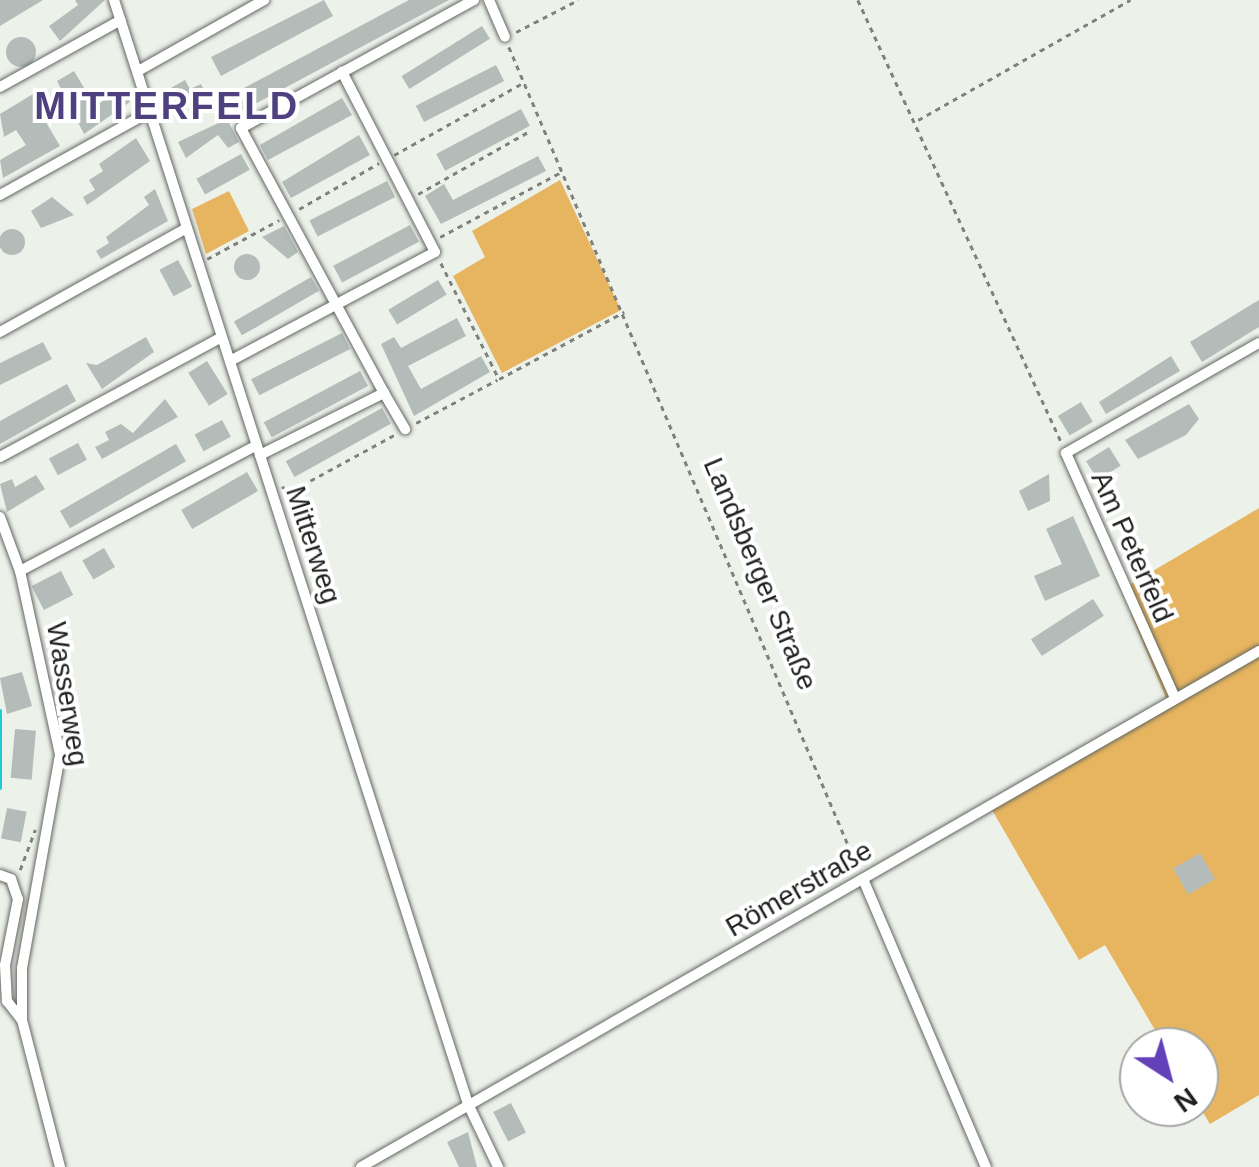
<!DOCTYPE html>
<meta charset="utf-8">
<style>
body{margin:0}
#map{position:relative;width:1259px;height:1167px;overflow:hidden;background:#ecf1ea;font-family:Arial,sans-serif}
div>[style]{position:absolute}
.green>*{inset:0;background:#e7b560}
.stream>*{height:4px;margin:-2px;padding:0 2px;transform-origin:2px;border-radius:2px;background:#1eccd5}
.building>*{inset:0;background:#b4bcb9;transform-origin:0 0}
.round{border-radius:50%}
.path>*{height:2.5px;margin-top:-1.25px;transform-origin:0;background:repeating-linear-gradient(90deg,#7e817d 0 5px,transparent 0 10px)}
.roads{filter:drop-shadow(0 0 2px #636862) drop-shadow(0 0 2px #636862)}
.minor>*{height:10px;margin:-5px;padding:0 5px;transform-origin:5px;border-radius:5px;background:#fff}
span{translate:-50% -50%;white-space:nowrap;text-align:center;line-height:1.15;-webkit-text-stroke:8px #fff;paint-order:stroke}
.street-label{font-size:28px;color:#1f211f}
.district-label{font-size:38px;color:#4f417f;font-weight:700;letter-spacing:2.5px}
.north{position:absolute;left:1119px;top:1027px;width:100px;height:100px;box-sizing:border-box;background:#fff;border:2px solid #a5a6a5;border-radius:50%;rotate:144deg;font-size:28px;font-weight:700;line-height:40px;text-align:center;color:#1f211f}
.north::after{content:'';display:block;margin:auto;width:35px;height:45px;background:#6341b9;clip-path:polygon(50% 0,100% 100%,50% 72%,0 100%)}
</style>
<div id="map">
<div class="green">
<div style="clip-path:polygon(560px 180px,621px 310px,502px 373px,453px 276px,485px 257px,472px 231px)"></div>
<div style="clip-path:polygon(229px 191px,249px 231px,206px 254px,192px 209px)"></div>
<div style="clip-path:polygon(1259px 508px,1259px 1095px,1210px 1124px,1199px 1106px,1199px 1047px,1165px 1047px,1105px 945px,1079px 960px,992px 810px,1169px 705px,1131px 615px,1131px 584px)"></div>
</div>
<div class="stream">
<div style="left:0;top:711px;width:77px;rotate:90deg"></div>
</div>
<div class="building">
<div style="clip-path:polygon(0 0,43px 0,0 26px)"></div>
<div style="clip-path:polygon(75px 0,105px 0,60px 41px,49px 26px,78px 5px)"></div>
<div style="clip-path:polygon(324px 0,333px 16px,221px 76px,211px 57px)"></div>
<div style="clip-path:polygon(409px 0,449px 0,238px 113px,229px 96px)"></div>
<div style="left:482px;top:26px;width:15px;height:95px;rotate:58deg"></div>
<div class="round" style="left:6px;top:37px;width:30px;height:30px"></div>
<div style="left:496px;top:65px;width:18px;height:90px;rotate:63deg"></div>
<div style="clip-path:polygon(74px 71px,95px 106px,122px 89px,130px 102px,84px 134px,57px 81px)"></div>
<div style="clip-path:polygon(185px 80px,190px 89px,201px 84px,207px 96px,180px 110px,169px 89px)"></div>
<div style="clip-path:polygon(38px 91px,48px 107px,40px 112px,60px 146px,3px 178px,0 160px,26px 145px,16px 130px,4px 137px,0 114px)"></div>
<div style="clip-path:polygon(342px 98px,352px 115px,268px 160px,260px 145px)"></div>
<div style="left:521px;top:109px;width:19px;height:96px;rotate:62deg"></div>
<div style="clip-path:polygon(227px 119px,239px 142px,228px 148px,218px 135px,186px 158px,178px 142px)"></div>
<div style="clip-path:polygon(359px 135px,370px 155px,291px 198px,282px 182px)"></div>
<div style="clip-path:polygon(136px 138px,150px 161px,87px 205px,83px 197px,95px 190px,89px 180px,103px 171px,99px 164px)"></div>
<div style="left:241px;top:154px;width:18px;height:51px;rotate:61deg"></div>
<div style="clip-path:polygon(538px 156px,546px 171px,441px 224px,425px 196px,444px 184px,453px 200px)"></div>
<div style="left:387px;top:181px;width:18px;height:87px;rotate:63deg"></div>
<div style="clip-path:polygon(155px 189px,168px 221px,101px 259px,96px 251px,109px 243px,106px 237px,149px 205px,144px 197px)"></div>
<div style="clip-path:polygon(52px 197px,74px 215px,41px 228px,31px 211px)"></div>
<div style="left:410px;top:225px;width:19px;height:87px;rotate:62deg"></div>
<div style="clip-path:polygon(284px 226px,298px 252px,288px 259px,262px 237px)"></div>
<div class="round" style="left:-1px;top:229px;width:26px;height:26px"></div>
<div class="round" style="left:234px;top:254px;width:26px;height:26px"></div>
<div style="left:178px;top:260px;width:30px;height:21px;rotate:62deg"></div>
<div style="left:311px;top:277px;width:16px;height:89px;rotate:60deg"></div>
<div style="left:438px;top:280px;width:17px;height:58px;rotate:59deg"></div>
<div style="clip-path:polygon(1259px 300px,1259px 327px,1202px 362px,1190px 342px)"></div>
<div style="clip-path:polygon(457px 318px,466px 336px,408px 366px,421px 389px,481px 356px,490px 372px,414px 416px,381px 344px,394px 337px,401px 348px)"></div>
<div style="left:342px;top:333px;width:18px;height:102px;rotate:63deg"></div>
<div style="clip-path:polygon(146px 337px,154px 352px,102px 389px,86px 363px,97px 365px)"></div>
<div style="clip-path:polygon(43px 342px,52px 359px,0 385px,0 363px)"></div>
<div style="clip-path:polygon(1171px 356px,1180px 371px,1106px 414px,1099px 402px)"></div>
<div style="left:207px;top:361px;width:39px;height:22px;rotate:58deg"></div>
<div style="left:360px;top:371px;width:17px;height:109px;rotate:62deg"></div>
<div style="clip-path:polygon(67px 384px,76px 401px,0 444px,0 421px)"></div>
<div style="clip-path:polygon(165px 399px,178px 417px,102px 459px,95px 447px,109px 440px,105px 432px,121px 424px,133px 433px)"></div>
<div style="left:1081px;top:402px;width:23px;height:27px;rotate:59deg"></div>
<div style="clip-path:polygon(1189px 404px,1199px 419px,1186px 435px,1138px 459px,1125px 440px)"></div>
<div style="left:382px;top:408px;width:18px;height:110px;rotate:61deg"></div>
<div style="left:222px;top:420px;width:19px;height:31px;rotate:62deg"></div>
<div style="left:78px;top:443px;width:19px;height:33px;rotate:62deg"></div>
<div style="left:176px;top:444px;width:20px;height:134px;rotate:60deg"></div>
<div style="left:1109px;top:447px;width:22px;height:27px;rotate:58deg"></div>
<div style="left:247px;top:472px;width:22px;height:76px;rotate:60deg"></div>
<div style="clip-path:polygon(1049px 474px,1050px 501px,1028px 511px,1019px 491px)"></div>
<div style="clip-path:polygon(36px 475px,45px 489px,7px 512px,0 484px,12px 479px,15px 487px)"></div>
<div style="clip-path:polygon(1073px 516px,1100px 576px,1045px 601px,1034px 576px,1062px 564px,1046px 529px)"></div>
<div style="left:104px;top:548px;width:22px;height:25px;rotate:60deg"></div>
<div style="left:61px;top:571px;width:27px;height:33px;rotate:63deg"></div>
<div style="left:1093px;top:599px;width:20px;height:74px;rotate:57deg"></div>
<div style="clip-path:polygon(22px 672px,32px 706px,7px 714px,0 678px)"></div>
<div style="left:15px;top:729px;width:21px;height:49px;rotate:5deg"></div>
<div style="left:7px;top:808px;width:20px;height:31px;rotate:11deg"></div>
<div style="left:1200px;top:853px;width:30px;height:31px;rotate:60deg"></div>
<div style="left:511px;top:1103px;width:33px;height:20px;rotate:63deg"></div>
<div style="clip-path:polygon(468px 1132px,477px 1167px,459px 1167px,447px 1142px)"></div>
</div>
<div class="path">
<div style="left:858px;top:0;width:489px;rotate:65.3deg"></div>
<div style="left:516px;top:32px;width:70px;rotate:-27.3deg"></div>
<div style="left:509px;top:47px;width:892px;rotate:66.97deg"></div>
<div style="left:918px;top:120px;width:244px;rotate:-29.5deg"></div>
<div style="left:394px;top:155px;width:148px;rotate:-29.2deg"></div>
<div style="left:418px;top:194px;width:126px;rotate:-29.4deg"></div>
<div style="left:299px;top:209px;width:92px;rotate:-29.9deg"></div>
<div style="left:440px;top:237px;width:137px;rotate:-28.2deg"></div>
<div style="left:207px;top:259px;width:82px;rotate:-28.4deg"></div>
<div style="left:441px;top:263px;width:130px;rotate:63.4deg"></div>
<div style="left:499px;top:379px;width:142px;rotate:-28.2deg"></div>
<div style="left:416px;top:423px;width:92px;rotate:-28deg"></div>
<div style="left:283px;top:486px;width:8px;rotate:76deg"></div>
<div style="left:284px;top:495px;width:128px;rotate:-28.6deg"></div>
<div style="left:20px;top:870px;width:43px;rotate:-69.4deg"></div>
</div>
<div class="roads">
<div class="minor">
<div style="left:114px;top:0;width:1159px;rotate:72.22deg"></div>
<div style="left:468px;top:1104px;width:70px;rotate:64.5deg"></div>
<div style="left:489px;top:0;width:40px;rotate:66.6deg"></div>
<div style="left:138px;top:71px;width:145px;rotate:-29.4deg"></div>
<div style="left:0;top:87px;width:138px;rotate:-29deg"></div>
<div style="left:0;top:195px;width:171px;rotate:-29.1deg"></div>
<div style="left:0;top:332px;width:212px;rotate:-29.1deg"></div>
<div style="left:230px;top:361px;width:232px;rotate:-28deg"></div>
<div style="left:435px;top:252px;width:203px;rotate:-117.3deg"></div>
<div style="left:384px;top:393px;width:42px;rotate:59.7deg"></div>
<div style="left:260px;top:455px;width:139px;rotate:-26.6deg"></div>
<div style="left:384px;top:393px;width:301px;rotate:-118.4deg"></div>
<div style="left:241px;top:128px;width:266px;rotate:-28.8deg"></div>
<div style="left:0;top:457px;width:252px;rotate:-28.4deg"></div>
<div style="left:0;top:517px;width:58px;rotate:69.7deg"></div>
<div style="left:20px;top:571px;width:188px;rotate:77.7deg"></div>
<div style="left:60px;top:755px;width:216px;rotate:100.1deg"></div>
<div style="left:22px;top:968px;width:52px;rotate:90deg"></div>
<div style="left:22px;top:1020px;width:152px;rotate:75.5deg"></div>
<div style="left:20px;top:571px;width:268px;rotate:-28deg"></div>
<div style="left:1175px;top:698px;width:268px;rotate:-114deg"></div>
<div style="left:1066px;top:453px;width:222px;rotate:-29.7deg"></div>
<div style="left:0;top:875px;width:12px;rotate:20deg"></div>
<div style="left:11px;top:879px;width:21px;rotate:71deg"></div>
<div style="left:18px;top:899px;width:67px;rotate:101.1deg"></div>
<div style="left:5px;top:965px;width:36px;rotate:87deg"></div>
<div style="left:7px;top:1001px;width:23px;rotate:52deg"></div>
<div style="left:863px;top:879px;width:313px;rotate:66.9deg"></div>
<div style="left:361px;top:1167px;width:1036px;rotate:-29.88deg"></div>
</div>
</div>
<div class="street-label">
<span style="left:313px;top:545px;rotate:72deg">Mitterweg</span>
<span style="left:1132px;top:547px;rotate:66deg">Am Peterfeld</span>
<span style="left:760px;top:574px;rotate:67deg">Landsberger Straße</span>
<span style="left:67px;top:694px;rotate:81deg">Wasserweg</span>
<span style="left:799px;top:889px;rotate:-30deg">Römerstraße</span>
</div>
<div class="district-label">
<span style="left:167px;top:107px">MITTERFELD</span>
</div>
<div class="north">N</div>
</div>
